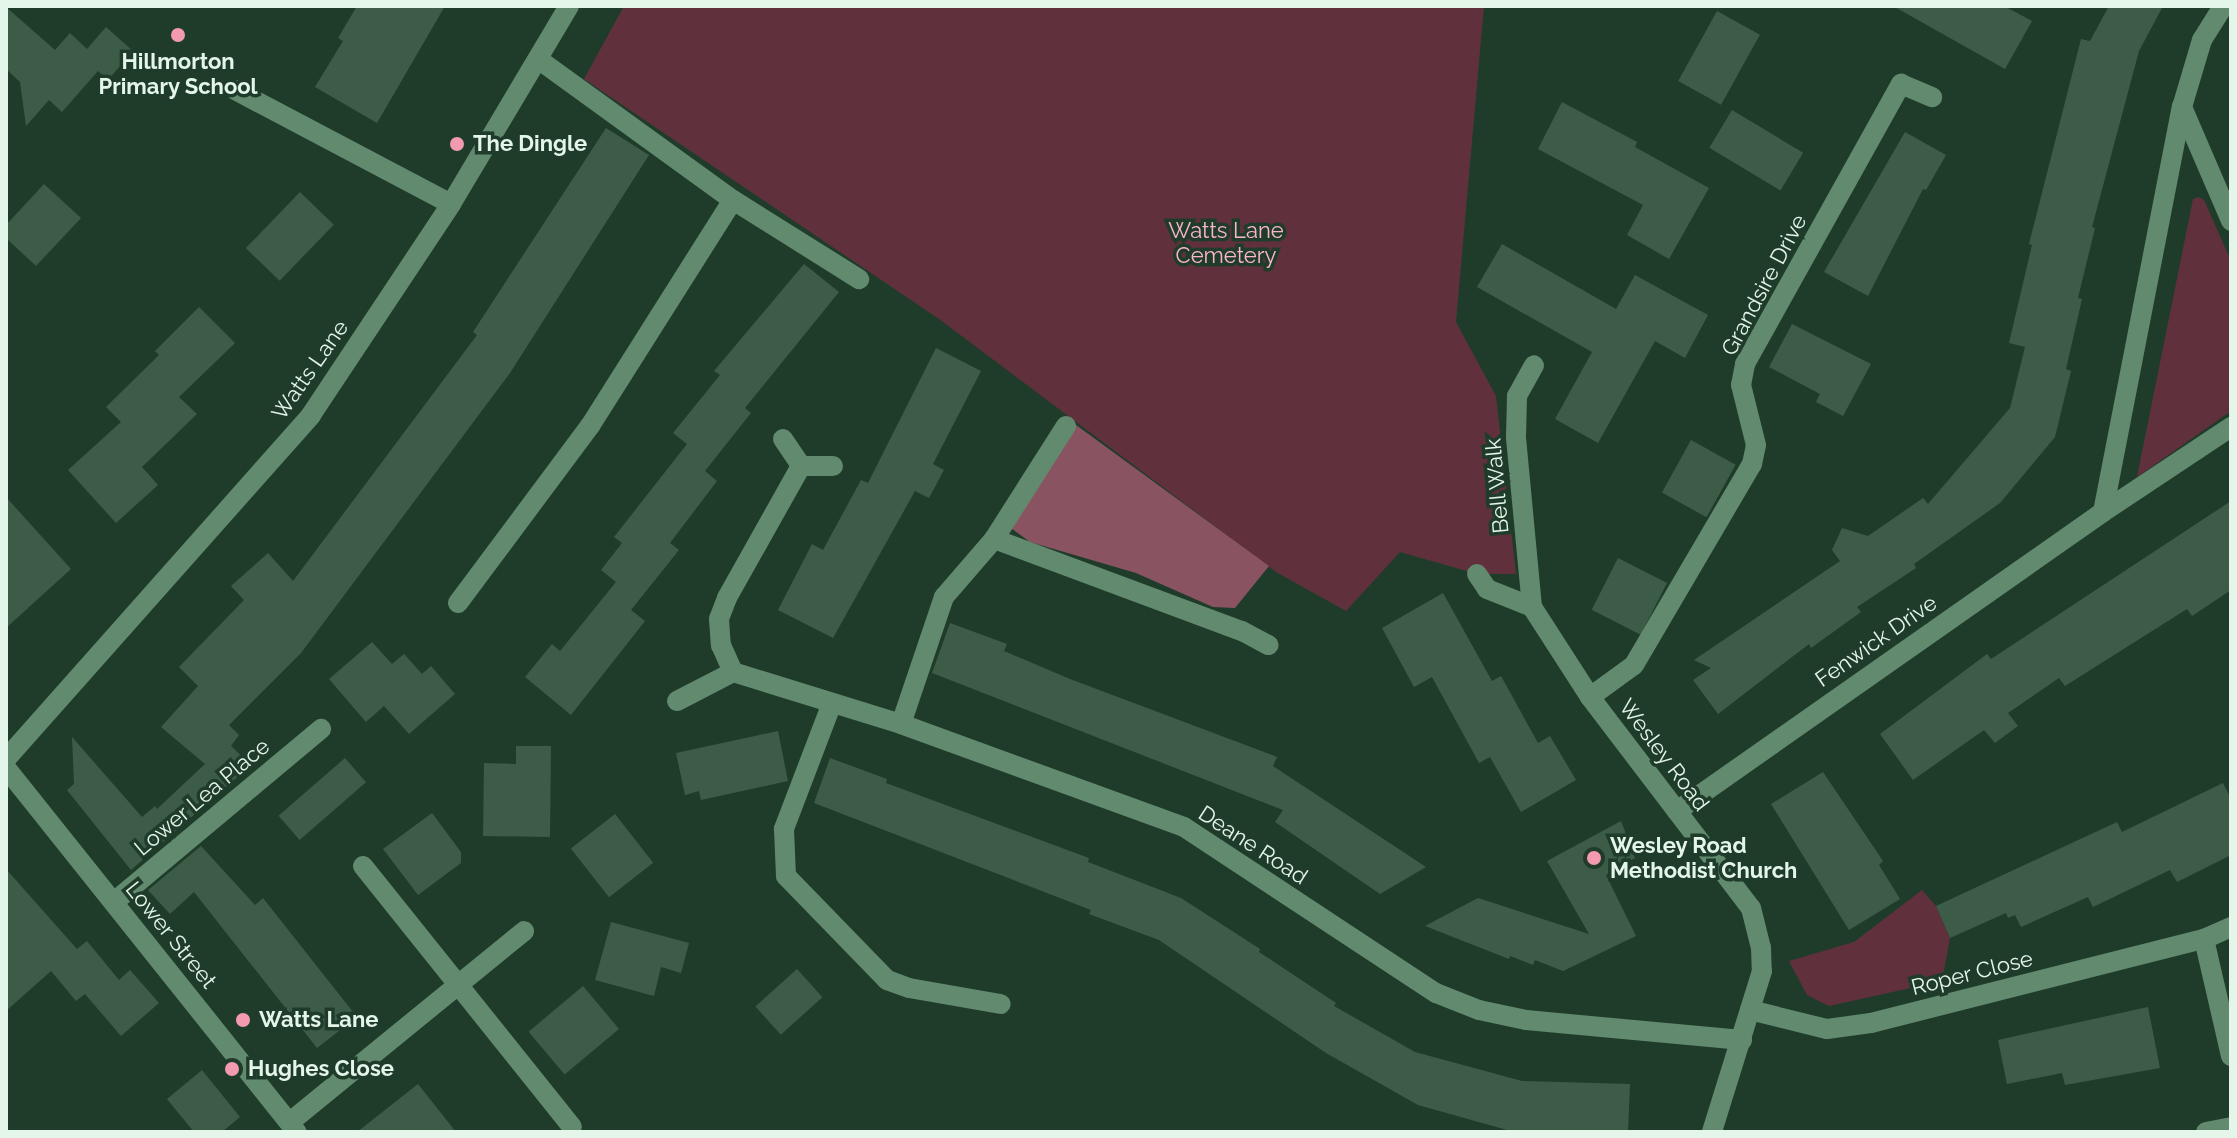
<!DOCTYPE html>
<style>
body{margin:0}
#map{position:relative;width:2237px;height:1138px;overflow:hidden;background:#1f3c2a;font-family:Raleway,sans-serif}
div>[style]{position:absolute}
.green>*{inset:0;background:#60313d}
.forest>*{inset:0;background:#8a5361}
.building>*{inset:0;background:#3d5c48;transform-origin:0 0}
.minor>*{height:20px;margin:-10px;padding:0 10px;transform-origin:10px;border-radius:10px;background:#618a6f}
.dots>*{width:22px;height:22px;translate:-50% -50%;box-sizing:border-box;border:4px solid #1f3c2a;border-radius:50%}
span{translate:-50% -50%;white-space:nowrap;text-align:center;line-height:1.15;-webkit-text-stroke:7px #1f3c2a;paint-order:stroke}
.poi-label{font-size:22px;color:#e4f5e9;font-weight:700}
.left{translate:0 -50%;text-align:left}
.park-label{font-size:22px;color:#fcb5c6}
.street-label{font-size:22px;color:#e4f5e9}
.frame{position:absolute;inset:0;border:8px solid #e4f5e9;pointer-events:none}
</style>
<div id="map">
<div class="green">
<div style="clip-path:polygon(624px 6px,1484px 6px,1456px 322px,1496px 396px,1516px 574px,1477px 574px,1400px 552px,1346px 611px,1276px 572px,939px 319px,584px 79px)"></div>
<div style="clip-path:polygon(2199px 197px,2204px 200px,2231px 261px,2231px 411px,2137px 477px,2193px 199px)"></div>
<div style="clip-path:polygon(1922px 890px,1936px 906px,1950px 938px,1942px 981px,1829px 1006px,1807px 995px,1789px 961px,1854px 942px)"></div>
</div>
<div class="forest">
<div style="clip-path:polygon(1072px 422px,1269px 566px,1235px 608px,1213px 607px,1136px 573px,1030px 542px,1011px 528px)"></div>
</div>
<div class="building">
<div style="clip-path:polygon(357px 6px,445px 6px,377px 123px,315px 87px,343px 41px,338px 38px)"></div>
<div style="clip-path:polygon(1893px 6px,2004px 6px,2032px 21px,2005px 69px)"></div>
<div style="clip-path:polygon(2109px 6px,2163px 6px,2139px 51px,2092px 227px,2095px 228px,2078px 298px,2082px 299px,2066px 369px,2071px 371px,2055px 437px,2000px 503px,1914px 564px,1916px 568px,1857px 607px,1861px 612px,1811px 648px,1809px 644px,1718px 714px,1693px 680px,1711px 668px,1694px 660px,1840px 561px,1832px 550px,1842px 528px,1868px 536px,1923px 498px,1928px 504px,2010px 408px,2025px 347px,2009px 343px,2032px 245px,2029px 244px,2081px 39px,2090px 41px)"></div>
<div style="clip-path:polygon(6px 7px,55px 50px,70px 33px,87px 49px,106px 27px,133px 51px,108px 80px,98px 71px,62px 112px,49px 100px,26px 126px,20px 82px,6px 69px)"></div>
<div style="left:1717px;top:11px;width:49px;height:80px;rotate:29deg"></div>
<div style="clip-path:polygon(1562px 102px,1637px 142px,1635px 147px,1709px 188px,1669px 259px,1627px 235px,1643px 205px,1538px 149px)"></div>
<div style="left:1732px;top:110px;width:83px;height:44px;rotate:31deg"></div>
<div style="clip-path:polygon(606px 128px,649px 155px,510px 373px,301px 653px,229px 725px,239px 735px,231px 746px,251px 765px,131px 870px,67px 790px,74px 784px,72px 737px,142px 817px,155px 806px,157px 809px,205px 764px,161px 727px,198px 686px,179px 667px,244px 600px,231px 586px,268px 553px,293px 581px,477px 335px,473px 332px)"></div>
<div style="clip-path:polygon(1905px 132px,1946px 155px,1926px 190px,1923px 189px,1868px 296px,1824px 272px)"></div>
<div style="clip-path:polygon(44px 184px,81px 218px,36px 266px,6px 238px,6px 225px)"></div>
<div style="left:300px;top:192px;width:47px;height:78px;rotate:44deg"></div>
<div style="clip-path:polygon(1502px 244px,1616px 309px,1635px 275px,1708px 315px,1685px 358px,1655px 341px,1598px 443px,1555px 419px,1592px 352px,1477px 287px)"></div>
<div style="clip-path:polygon(804px 264px,839px 292px,745px 408px,751px 413px,705px 471px,717px 481px,670px 543px,679px 550px,631px 610px,645px 621px,571px 715px,525px 677px,552px 644px,560px 651px,616px 582px,601px 570px,622px 543px,614px 537px,687px 444px,673px 433px,720px 375px,714px 371px)"></div>
<div style="clip-path:polygon(199px 307px,235px 343px,179px 397px,197px 414px,142px 467px,158px 485px,116px 523px,68px 470px,121px 422px,106px 407px,159px 355px,155px 351px)"></div>
<div style="clip-path:polygon(1792px 324px,1871px 364px,1843px 416px,1816px 402px,1820px 394px,1769px 367px)"></div>
<div style="clip-path:polygon(936px 348px,981px 371px,933px 464px,944px 470px,929px 498px,915px 491px,833px 638px,778px 610px,812px 544px,823px 550px,861px 480px,868px 483px)"></div>
<div style="left:1691px;top:440px;width:51px;height:60px;rotate:29deg"></div>
<div style="clip-path:polygon(6px 497px,71px 569px,6px 628px)"></div>
<div style="clip-path:polygon(2231px 501px,2231px 590px,2192px 616px,2187px 609px,2065px 686px,2059px 678px,2008px 713px,2018px 726px,1995px 743px,1984px 730px,1913px 780px,1880px 734px,1987px 654px,1991px 659px)"></div>
<div style="left:1618px;top:558px;width:55px;height:58px;rotate:27deg"></div>
<div style="clip-path:polygon(1443px 593px,1492px 681px,1501px 676px,1538px 743px,1550px 736px,1576px 780px,1521px 812px,1490px 757px,1479px 763px,1432px 677px,1414px 687px,1382px 628px)"></div>
<div style="clip-path:polygon(950px 623px,1007px 644px,1004px 651px,1070px 679px,1277px 757px,1273px 766px,1426px 867px,1380px 894px,1275px 822px,1283px 810px,932px 673px)"></div>
<div style="clip-path:polygon(372px 642px,392px 664px,404px 654px,422px 674px,431px 666px,455px 694px,409px 734px,384px 706px,366px 722px,329px 679px)"></div>
<div style="clip-path:polygon(778px 731px,788px 781px,701px 800px,699px 791px,685px 795px,676px 753px)"></div>
<div style="clip-path:polygon(516px 746px,551px 746px,550px 837px,483px 836px,484px 763px,516px 764px)"></div>
<div style="left:345px;top:758px;width:32px;height:88px;rotate:49deg"></div>
<div style="clip-path:polygon(830px 758px,887px 779px,886px 783px,1089px 858px,1088px 862px,1181px 898px,1260px 949px,1259px 952px,1336px 1003px,1334px 1006px,1415px 1052px,1522px 1081px,1630px 1084px,1628px 1132px,1507px 1130px,1418px 1105px,1326px 1053px,1159px 940px,1089px 914px,1091px 910px,814px 803px)"></div>
<div style="clip-path:polygon(1823px 772px,1883px 861px,1879px 865px,1900px 899px,1849px 930px,1771px 804px)"></div>
<div style="clip-path:polygon(2223px 783px,2231px 799px,2231px 855px,2177px 882px,2170px 870px,2093px 907px,2088px 897px,2021px 927px,2015px 915px,2008px 918px,2006px 913px,1950px 938px,1936px 906px,2117px 822px,2122px 832px)"></div>
<div style="clip-path:polygon(432px 813px,461px 852px,461px 863px,418px 895px,383px 849px)"></div>
<div style="left:615px;top:814px;width:62px;height:56px;rotate:52deg"></div>
<div style="clip-path:polygon(1621px 821px,1635px 858px,1606px 875px,1636px 936px,1563px 971px,1535px 960px,1533px 965px,1510px 956px,1509px 959px,1425px 926px,1478px 898px,1589px 934px,1547px 861px)"></div>
<div style="clip-path:polygon(201px 846px,255px 905px,263px 898px,357px 1017px,317px 1048px,194px 892px,170px 914px,148px 890px)"></div>
<div style="clip-path:polygon(6px 869px,77px 949px,87px 941px,119px 980px,130px 970px,159px 1003px,121px 1036px,85px 994px,76px 1001px,51px 971px,6px 1011px)"></div>
<div style="clip-path:polygon(611px 922px,689px 943px,681px 973px,661px 967px,654px 996px,595px 980px)"></div>
<div style="left:797px;top:969px;width:38px;height:56px;rotate:48deg"></div>
<div style="left:583px;top:986px;width:56px;height:71px;rotate:50deg"></div>
<div style="clip-path:polygon(2148px 1007px,2160px 1068px,2065px 1085px,2062px 1073px,2007px 1084px,1998px 1040px)"></div>
<div style="clip-path:polygon(202px 1070px,240px 1117px,222px 1132px,194px 1132px,167px 1099px)"></div>
<div style="clip-path:polygon(418px 1084px,456px 1132px,357px 1132px)"></div>
</div>
<div class="minor">
<div style="left:538px;top:59px;width:241px;rotate:35.9deg"></div>
<div style="left:733px;top:200px;width:149px;rotate:32.1deg"></div>
<div style="left:235px;top:90px;width:244px;rotate:27.8deg"></div>
<div style="left:2182px;top:107px;width:124px;rotate:66.7deg"></div>
<div style="left:783px;top:439px;width:32px;rotate:56deg"></div>
<div style="left:833px;top:466px;width:32px;rotate:180deg"></div>
<div style="left:801px;top:466px;width:151px;rotate:119.3deg"></div>
<div style="left:727px;top:598px;width:22px;rotate:111deg"></div>
<div style="left:719px;top:619px;width:26px;rotate:86deg"></div>
<div style="left:721px;top:645px;width:30px;rotate:66deg"></div>
<div style="left:733px;top:672px;width:176px;rotate:17.2deg"></div>
<div style="left:901px;top:724px;width:301px;rotate:20deg"></div>
<div style="left:1184px;top:827px;width:302px;rotate:33.4deg"></div>
<div style="left:1436px;top:993px;width:46px;rotate:21.6deg"></div>
<div style="left:1479px;top:1010px;width:48px;rotate:12deg"></div>
<div style="left:1526px;top:1020px;width:217px;rotate:5.3deg"></div>
<div style="left:2103px;top:512px;width:154px;rotate:-33.6deg"></div>
<div style="left:994px;top:539px;width:265px;rotate:20.4deg"></div>
<div style="left:1242px;top:631px;width:30px;rotate:28deg"></div>
<div style="left:1477px;top:574px;width:18px;rotate:56deg"></div>
<div style="left:1487px;top:589px;width:48px;rotate:21.8deg"></div>
<div style="left:1532px;top:607px;width:107px;rotate:57.2deg"></div>
<div style="left:1590px;top:697px;width:265px;rotate:52.7deg"></div>
<div style="left:1751px;top:908px;width:41px;rotate:76deg"></div>
<div style="left:1761px;top:948px;width:23px;rotate:88deg"></div>
<div style="left:1762px;top:971px;width:169px;rotate:107.3deg"></div>
<div style="left:458px;top:603px;width:221px;rotate:-53.3deg"></div>
<div style="left:590px;top:426px;width:267px;rotate:-57.7deg"></div>
<div style="left:1532px;top:607px;width:171px;rotate:-95.4deg"></div>
<div style="left:1516px;top:437px;width:41px;rotate:-88.6deg"></div>
<div style="left:1517px;top:396px;width:35px;rotate:-61deg"></div>
<div style="left:1590px;top:697px;width:54px;rotate:-36deg"></div>
<div style="left:1634px;top:665px;width:233px;rotate:-59.6deg"></div>
<div style="left:1752px;top:464px;width:19px;rotate:-78deg"></div>
<div style="left:1756px;top:445px;width:62px;rotate:-104deg"></div>
<div style="left:1741px;top:385px;width:21px;rotate:-79deg"></div>
<div style="left:1745px;top:364px;width:321px;rotate:-60.9deg"></div>
<div style="left:1901px;top:84px;width:34px;rotate:23deg"></div>
<div style="left:677px;top:701px;width:63px;rotate:-27.4deg"></div>
<div style="left:832px;top:703px;width:135px;rotate:110.9deg"></div>
<div style="left:784px;top:829px;width:47px;rotate:87.6deg"></div>
<div style="left:786px;top:876px;width:145px;rotate:45.8deg"></div>
<div style="left:887px;top:980px;width:23px;rotate:20deg"></div>
<div style="left:909px;top:988px;width:93px;rotate:9.9deg"></div>
<div style="left:901px;top:724px;width:134px;rotate:-71.3deg"></div>
<div style="left:944px;top:597px;width:77px;rotate:-49.2deg"></div>
<div style="left:994px;top:539px;width:134px;rotate:-57.5deg"></div>
<div style="left:6px;top:759px;width:460px;rotate:-48.4deg"></div>
<div style="left:311px;top:415px;width:253px;rotate:-56.4deg"></div>
<div style="left:451px;top:204px;width:230px;rotate:-59.2deg"></div>
<div style="left:6px;top:768px;width:466px;rotate:51.4deg"></div>
<div style="left:1677px;top:811px;width:520px;rotate:-35.06deg"></div>
<div style="left:2103px;top:512px;width:413px;rotate:-79deg"></div>
<div style="left:2182px;top:107px;width:70px;rotate:-73.4deg"></div>
<div style="left:2202px;top:40px;width:40px;rotate:-58deg"></div>
<div style="left:363px;top:866px;width:334px;rotate:51.3deg"></div>
<div style="left:114px;top:902px;width:270px;rotate:-39.9deg"></div>
<div style="left:2204px;top:939px;width:120px;rotate:77deg"></div>
<div style="left:1750px;top:1010px;width:79px;rotate:13.9deg"></div>
<div style="left:1827px;top:1029px;width:44px;rotate:-7.8deg"></div>
<div style="left:1871px;top:1023px;width:343px;rotate:-14.2deg"></div>
<div style="left:2204px;top:939px;width:30px;rotate:-24deg"></div>
<div style="left:290px;top:1122px;width:302px;rotate:-39.2deg"></div>
<div style="left:2206px;top:1132px;width:25px;rotate:-11deg"></div>
</div>
<div class="dots">
<div style="left:178px;top:35px;background:#f29ab0"></div>
<div style="left:457px;top:144px;background:#f29ab0"></div>
<div style="left:1594px;top:858px;background:#f29ab0"></div>
<div style="left:243px;top:1020px;background:#f29ab0"></div>
<div style="left:232px;top:1069px;background:#f29ab0"></div>
</div>
<div class="poi-label">
<span style="left:178px;top:74px">Hillmorton<br>Primary School</span>
<span class="left" style="left:473px;top:144px">The Dingle</span>
<span class="left" style="left:1610px;top:858px">Wesley Road<br>Methodist Church</span>
<span class="left" style="left:259px;top:1020px">Watts Lane</span>
<span class="left" style="left:248px;top:1069px">Hughes Close</span>
</div>
<div class="park-label">
<span style="left:1226px;top:243px">Watts Lane<br>Cemetery</span>
</div>
<div class="street-label">
<span style="left:1764px;top:285px;rotate:-62deg">Grandsire Drive</span>
<span style="left:310px;top:370px;rotate:-55deg">Watts Lane</span>
<span style="left:1497px;top:486px;rotate:-95deg">Bell Walk</span>
<span style="left:1876px;top:641px;rotate:-35deg">Fenwick Drive</span>
<span style="left:1664px;top:755px;rotate:53deg">Wesley Road</span>
<span style="left:202px;top:797px;rotate:-40deg">Lower Lea Place</span>
<span style="left:1253px;top:845px;rotate:33deg">Deane Road</span>
<span style="left:171px;top:935px;rotate:51deg">Lower Street</span>
<span style="left:1972px;top:973px;rotate:-14deg">Roper Close</span>
</div>
<div class="frame"></div>
</div>
